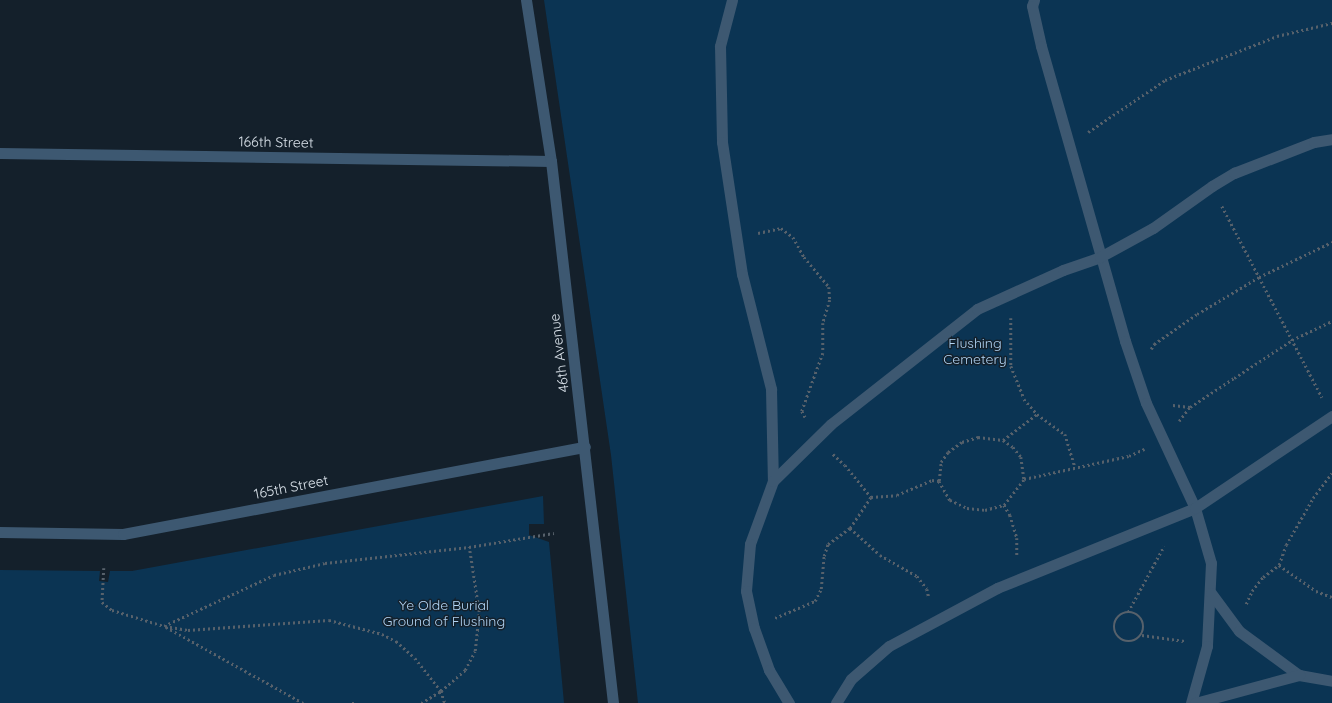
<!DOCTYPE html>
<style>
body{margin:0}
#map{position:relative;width:1332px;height:703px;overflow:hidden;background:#14202b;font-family:Quicksand,sans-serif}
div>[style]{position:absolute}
.green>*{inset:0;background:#0b3453}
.path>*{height:2.5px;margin-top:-1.25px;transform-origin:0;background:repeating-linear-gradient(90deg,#57616b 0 2px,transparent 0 5px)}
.path>.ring{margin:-1.25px;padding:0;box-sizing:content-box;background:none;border:2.5px solid #57616b;border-radius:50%}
.service>*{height:11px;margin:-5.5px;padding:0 5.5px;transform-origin:5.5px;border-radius:5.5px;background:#3d5871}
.minor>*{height:11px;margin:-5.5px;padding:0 5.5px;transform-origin:5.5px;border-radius:5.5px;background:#3d5871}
.tertiary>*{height:11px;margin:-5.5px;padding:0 5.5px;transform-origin:5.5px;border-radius:5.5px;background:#3d5871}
span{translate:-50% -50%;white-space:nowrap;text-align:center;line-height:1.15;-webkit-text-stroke:3px #14202b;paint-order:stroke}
.street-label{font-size:14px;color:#dae2ea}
.park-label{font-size:14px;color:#b1d4f4}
</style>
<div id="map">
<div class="green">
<div style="clip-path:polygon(544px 0,1332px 0,1332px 703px,638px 703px,611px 455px)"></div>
<div style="clip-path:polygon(543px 496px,544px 524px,529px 524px,529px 535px,549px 542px,564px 703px,0 703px,0 570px,100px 571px,99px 581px,108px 582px,110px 571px,132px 571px)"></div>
</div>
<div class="path">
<div style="left:1088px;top:132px;width:93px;rotate:-34deg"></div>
<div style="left:1165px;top:80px;width:120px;rotate:-21.4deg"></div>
<div style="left:1277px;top:36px;width:57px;rotate:-13.3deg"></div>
<div style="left:1222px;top:206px;width:216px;rotate:62.4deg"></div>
<div style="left:758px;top:233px;width:24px;rotate:-12deg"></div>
<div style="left:781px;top:228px;width:15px;rotate:37deg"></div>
<div style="left:793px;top:237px;width:23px;rotate:61deg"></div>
<div style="left:804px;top:257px;width:39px;rotate:50deg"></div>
<div style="left:829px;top:287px;width:13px;rotate:86deg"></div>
<div style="left:830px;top:300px;width:24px;rotate:107deg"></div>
<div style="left:823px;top:323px;width:30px;rotate:90deg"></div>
<div style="left:823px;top:353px;width:62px;rotate:109.9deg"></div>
<div style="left:802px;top:411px;width:7px;rotate:63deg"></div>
<div style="left:1011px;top:318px;width:48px;rotate:90deg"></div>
<div style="left:1011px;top:366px;width:35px;rotate:68deg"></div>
<div style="left:1024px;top:399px;width:20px;rotate:49deg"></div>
<div style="left:1037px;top:414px;width:34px;rotate:36deg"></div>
<div style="left:1065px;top:434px;width:34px;rotate:73deg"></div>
<div style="left:1151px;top:349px;width:6px;rotate:-59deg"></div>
<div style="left:1154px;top:344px;width:52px;rotate:-34.9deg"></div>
<div style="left:1197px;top:314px;width:72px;rotate:-30.8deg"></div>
<div style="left:1259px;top:277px;width:81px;rotate:-25.6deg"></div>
<div style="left:1173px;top:405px;width:17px;rotate:7deg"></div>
<div style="left:1179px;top:421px;width:18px;rotate:-52deg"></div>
<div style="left:1190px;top:407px;width:53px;rotate:-33.4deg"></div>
<div style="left:1234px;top:378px;width:69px;rotate:-33.2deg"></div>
<div style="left:1292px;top:340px;width:44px;rotate:-25.4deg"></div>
<div style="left:1003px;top:440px;width:43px;rotate:-37.4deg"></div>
<div style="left:833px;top:454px;width:16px;rotate:43deg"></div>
<div style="left:845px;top:465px;width:41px;rotate:50.9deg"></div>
<div style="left:939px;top:481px;width:19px;rotate:-84deg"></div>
<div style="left:941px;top:462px;width:12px;rotate:-55deg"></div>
<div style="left:948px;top:452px;width:17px;rotate:-36deg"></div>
<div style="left:962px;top:442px;width:17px;rotate:-17deg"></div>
<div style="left:978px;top:437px;width:25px;rotate:7deg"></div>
<div style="left:1003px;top:440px;width:12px;rotate:35deg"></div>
<div style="left:1013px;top:447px;width:13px;rotate:51deg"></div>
<div style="left:1021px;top:457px;width:22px;rotate:82deg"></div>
<div style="left:1004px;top:505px;width:12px;rotate:59deg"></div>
<div style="left:1010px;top:515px;width:24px;rotate:73deg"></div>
<div style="left:1017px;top:538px;width:17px;rotate:90deg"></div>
<div style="left:850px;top:528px;width:40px;rotate:42deg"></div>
<div style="left:880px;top:555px;width:43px;rotate:29.6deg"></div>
<div style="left:917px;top:576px;width:16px;rotate:52deg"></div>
<div style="left:927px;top:589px;width:9px;rotate:77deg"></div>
<div style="left:1279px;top:565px;width:45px;rotate:35.1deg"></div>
<div style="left:1316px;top:591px;width:17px;rotate:21deg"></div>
<div style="left:104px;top:568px;width:34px;rotate:93deg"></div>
<div style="left:102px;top:602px;width:13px;rotate:39deg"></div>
<div style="left:112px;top:610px;width:54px;rotate:17.1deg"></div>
<div style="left:164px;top:626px;width:121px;rotate:-24.9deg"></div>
<div style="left:274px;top:575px;width:52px;rotate:-13.2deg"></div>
<div style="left:325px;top:563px;width:145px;rotate:-6.3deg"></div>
<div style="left:469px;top:547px;width:86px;rotate:-9.4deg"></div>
<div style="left:1246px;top:604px;width:14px;rotate:-65deg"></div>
<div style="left:1252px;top:591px;width:18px;rotate:-52deg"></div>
<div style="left:1263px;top:577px;width:20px;rotate:-37deg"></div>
<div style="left:1279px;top:565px;width:21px;rotate:-71deg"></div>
<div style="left:1286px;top:545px;width:54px;rotate:-60.1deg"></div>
<div style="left:1313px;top:498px;width:31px;rotate:-53deg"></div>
<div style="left:1128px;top:612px;width:75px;rotate:-61.4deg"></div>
<div class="ring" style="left:1114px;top:612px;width:27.5px;height:27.5px"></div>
<div style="left:775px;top:618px;width:43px;rotate:-23deg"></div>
<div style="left:815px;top:601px;width:13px;rotate:-63deg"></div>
<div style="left:821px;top:589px;width:33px;rotate:-85deg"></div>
<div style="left:824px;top:556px;width:13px;rotate:-72deg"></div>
<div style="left:828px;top:544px;width:27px;rotate:-36deg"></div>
<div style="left:850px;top:528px;width:37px;rotate:-56deg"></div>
<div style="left:871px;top:497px;width:26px;rotate:-4deg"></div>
<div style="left:897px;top:495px;width:38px;rotate:-23deg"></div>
<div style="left:932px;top:480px;width:7px;rotate:8deg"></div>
<div style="left:939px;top:481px;width:22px;rotate:60deg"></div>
<div style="left:950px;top:500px;width:19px;rotate:25deg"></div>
<div style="left:967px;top:508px;width:18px;rotate:6deg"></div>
<div style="left:985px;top:510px;width:20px;rotate:-15deg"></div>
<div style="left:1004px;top:505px;width:33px;rotate:-52deg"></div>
<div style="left:1024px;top:479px;width:107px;rotate:-12.4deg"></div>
<div style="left:1129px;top:456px;width:17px;rotate:-25deg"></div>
<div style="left:165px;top:626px;width:23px;rotate:10deg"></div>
<div style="left:188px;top:630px;width:141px;rotate:-4.1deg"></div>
<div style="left:329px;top:620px;width:55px;rotate:14.8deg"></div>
<div style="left:382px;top:634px;width:16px;rotate:27deg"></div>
<div style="left:396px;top:641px;width:25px;rotate:42deg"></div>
<div style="left:415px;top:658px;width:42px;rotate:51.8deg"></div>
<div style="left:441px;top:691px;width:13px;rotate:72deg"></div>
<div style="left:166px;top:627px;width:157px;rotate:29deg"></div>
<div style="left:1142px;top:635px;width:43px;rotate:7.9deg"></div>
<div style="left:352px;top:703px;width:4px"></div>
<div style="left:421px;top:703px;width:23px;rotate:-31deg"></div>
<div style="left:441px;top:691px;width:32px;rotate:-41deg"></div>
<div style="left:465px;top:670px;width:21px;rotate:-62deg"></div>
<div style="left:475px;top:651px;width:39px;rotate:-84deg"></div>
<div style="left:479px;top:612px;width:66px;rotate:-98.7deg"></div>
</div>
<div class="service">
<div style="left:732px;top:0;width:48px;rotate:104.6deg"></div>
<div style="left:720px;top:46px;width:96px;rotate:88.8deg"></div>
<div style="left:722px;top:142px;width:134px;rotate:81.4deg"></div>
<div style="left:742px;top:274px;width:119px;rotate:75.8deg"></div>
<div style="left:771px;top:389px;width:92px;rotate:88.8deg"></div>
<div style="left:773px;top:481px;width:67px;rotate:110.1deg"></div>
<div style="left:750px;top:544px;width:47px;rotate:94.9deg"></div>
<div style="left:746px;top:591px;width:38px;rotate:78deg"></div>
<div style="left:754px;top:628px;width:45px;rotate:70.3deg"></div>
<div style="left:769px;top:670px;width:39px;rotate:59deg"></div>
<div style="left:1034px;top:0;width:6px;rotate:108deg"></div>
<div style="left:1032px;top:6px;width:41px;rotate:77.3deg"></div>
<div style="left:1041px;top:46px;width:307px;rotate:74.1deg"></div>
<div style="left:1125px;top:341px;width:65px;rotate:71.3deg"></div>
<div style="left:1146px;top:403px;width:116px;rotate:65deg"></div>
<div style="left:1195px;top:508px;width:57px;rotate:73.8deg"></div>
<div style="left:1211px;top:563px;width:83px;rotate:92.8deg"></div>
<div style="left:1207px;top:646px;width:59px;rotate:105.7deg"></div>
<div style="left:773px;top:481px;width:81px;rotate:-44.5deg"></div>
<div style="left:831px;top:424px;width:186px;rotate:-38.2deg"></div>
<div style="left:977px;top:309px;width:94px;rotate:-24.4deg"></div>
<div style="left:1063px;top:270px;width:39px;rotate:-19deg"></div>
<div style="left:1100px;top:257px;width:60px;rotate:-28.7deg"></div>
<div style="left:1153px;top:228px;width:72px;rotate:-35.4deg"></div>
<div style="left:1212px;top:186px;width:26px;rotate:-31deg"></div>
<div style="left:1234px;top:173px;width:86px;rotate:-21.2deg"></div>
<div style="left:1314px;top:142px;width:18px;rotate:-9deg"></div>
<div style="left:1211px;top:593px;width:47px;rotate:53.6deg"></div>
<div style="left:1239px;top:631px;width:74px;rotate:36.3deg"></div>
<div style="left:1299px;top:675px;width:34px;rotate:10deg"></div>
<div style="left:836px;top:703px;width:28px;rotate:-58deg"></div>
<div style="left:851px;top:679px;width:50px;rotate:-41deg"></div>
<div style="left:889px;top:646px;width:123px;rotate:-28.2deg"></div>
<div style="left:997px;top:588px;width:214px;rotate:-22deg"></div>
<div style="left:1195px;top:508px;width:165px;rotate:-33.9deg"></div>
<div style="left:1195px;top:703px;width:108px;rotate:-15.1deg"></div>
</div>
<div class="minor">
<div style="left:0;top:153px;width:551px;rotate:0.83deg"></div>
<div style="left:0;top:532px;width:123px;rotate:0.9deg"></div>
<div style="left:123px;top:534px;width:470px;rotate:-10.7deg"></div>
</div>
<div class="tertiary">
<div style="left:526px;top:0;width:163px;rotate:81.2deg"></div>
<div style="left:551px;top:161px;width:546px;rotate:83.47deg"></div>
</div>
<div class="street-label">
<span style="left:276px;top:142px;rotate:1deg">166th Street</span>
<span style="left:559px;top:353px;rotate:-97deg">46th Avenue</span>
<span style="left:291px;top:487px;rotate:-11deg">165th Street</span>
</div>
<div class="park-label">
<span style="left:975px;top:351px">Flushing<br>Cemetery</span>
<span style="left:444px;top:613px">Ye Olde Burial<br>Ground of Flushing</span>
</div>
</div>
